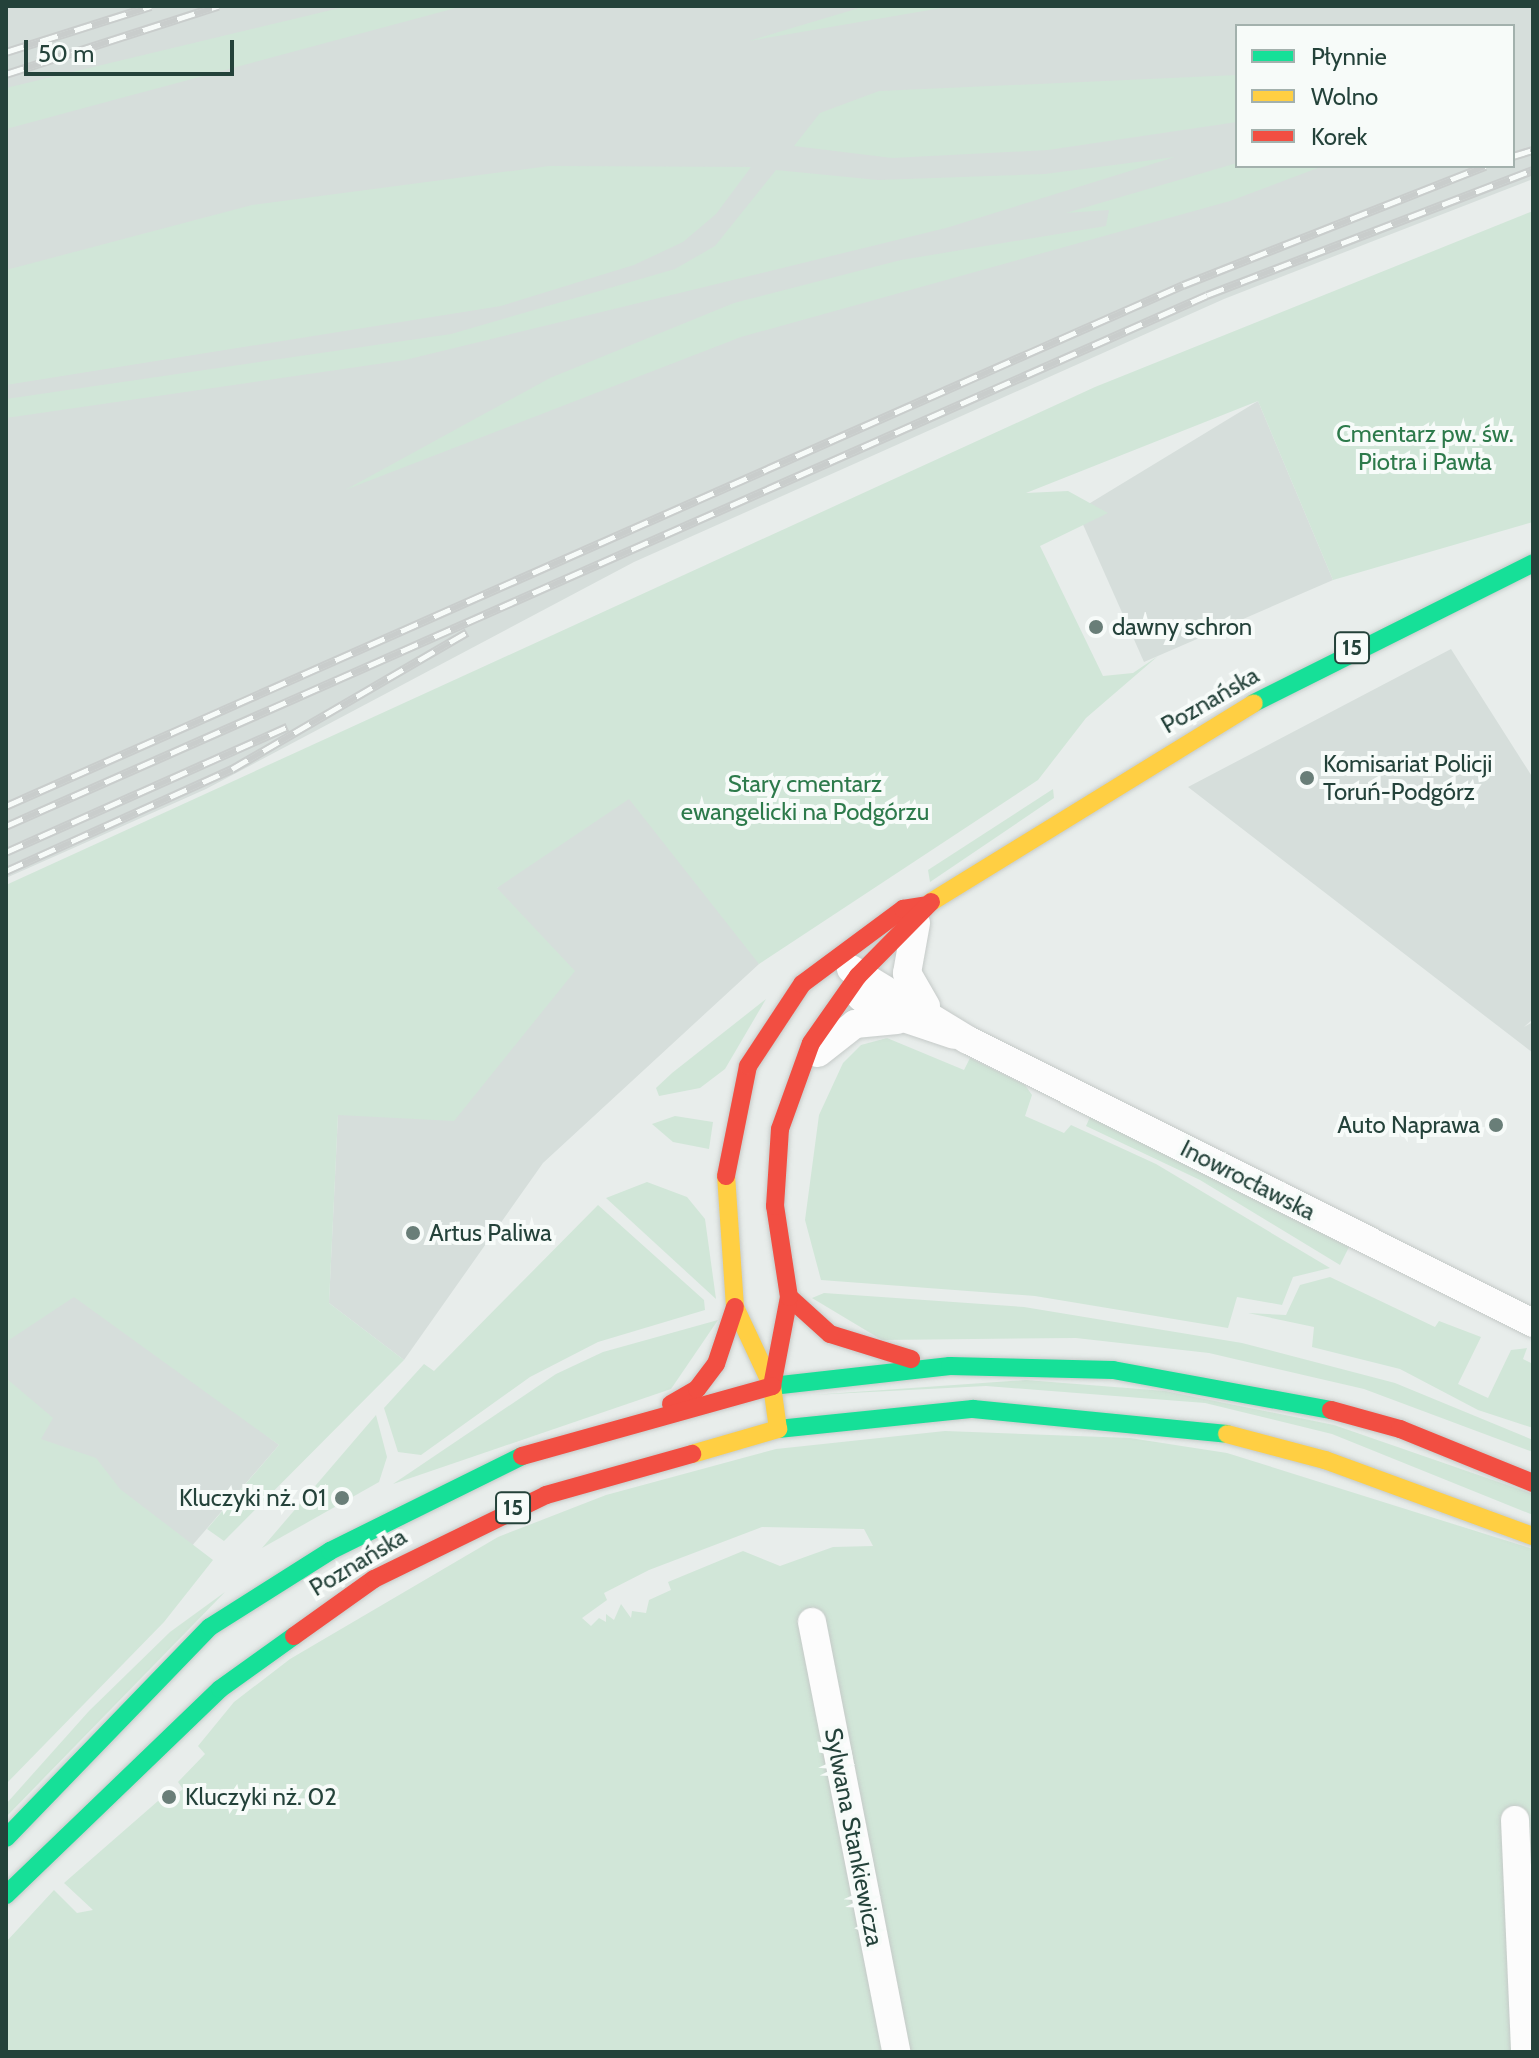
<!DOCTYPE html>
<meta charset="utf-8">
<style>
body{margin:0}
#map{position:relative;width:1539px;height:2058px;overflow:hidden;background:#e8edeb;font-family:Cabin,sans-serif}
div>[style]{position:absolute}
.built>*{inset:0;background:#d6dedb}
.green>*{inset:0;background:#d1e6d8}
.roads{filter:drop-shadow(0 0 2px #c5cac8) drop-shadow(0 0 2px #c5cac8)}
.street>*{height:28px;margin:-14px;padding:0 14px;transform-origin:14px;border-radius:14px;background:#fcfcfc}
.fast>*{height:18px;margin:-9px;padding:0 9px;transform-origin:9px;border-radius:9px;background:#16e098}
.slow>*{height:18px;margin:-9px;padding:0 9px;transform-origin:9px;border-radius:9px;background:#ffcf43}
.jam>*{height:18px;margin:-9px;padding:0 9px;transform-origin:9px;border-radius:9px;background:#f24e42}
.rail>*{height:9px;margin-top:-4.5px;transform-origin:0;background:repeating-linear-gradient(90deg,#f7fbf9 0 18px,#c9cdcc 0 36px);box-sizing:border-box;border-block:2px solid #c9cdcc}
.dots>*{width:22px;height:22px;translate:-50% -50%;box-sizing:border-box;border:4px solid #f7fbf9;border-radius:50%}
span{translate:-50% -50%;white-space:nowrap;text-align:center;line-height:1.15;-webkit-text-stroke:8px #f7fbf9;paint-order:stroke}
.shield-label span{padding:2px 6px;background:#f7fbf9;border:2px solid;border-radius:6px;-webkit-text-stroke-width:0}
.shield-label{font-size:22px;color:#24423a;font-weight:700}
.park-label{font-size:24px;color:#2d7a4b}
.poi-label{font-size:24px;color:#24423a}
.left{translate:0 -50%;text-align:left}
.right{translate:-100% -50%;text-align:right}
.street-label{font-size:24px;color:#24423a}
.frame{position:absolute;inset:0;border:8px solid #24423a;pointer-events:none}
.legend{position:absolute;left:1235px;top:24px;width:280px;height:144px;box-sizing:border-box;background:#f7fbf9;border:2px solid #a3b1ad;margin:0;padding:10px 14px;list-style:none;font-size:24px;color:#24423a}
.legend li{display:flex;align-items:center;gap:16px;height:40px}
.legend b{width:40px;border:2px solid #a3b1ad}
.scale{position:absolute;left:24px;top:40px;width:210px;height:36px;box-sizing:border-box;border:4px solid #24423a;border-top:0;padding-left:10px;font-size:24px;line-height:28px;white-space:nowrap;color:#24423a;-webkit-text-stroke:6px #f7fbf9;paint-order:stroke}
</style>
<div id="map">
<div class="built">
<div style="clip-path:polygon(evenodd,6px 6px,1533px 6px,1533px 179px,1224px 299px,634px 562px,206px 789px,6px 878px,6px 6px,1237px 26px,1513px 26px,1513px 166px,1237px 166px,1237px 26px)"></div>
<div style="clip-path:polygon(1258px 401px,1333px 580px,1144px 662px,1077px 511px)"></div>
<div style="clip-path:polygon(1451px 649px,1533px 778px,1533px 1019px,1524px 1027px,1533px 1022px,1533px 1053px,1188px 787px)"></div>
<div style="clip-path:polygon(650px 734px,759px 964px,543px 1163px,404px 1360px,329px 1303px,338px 1114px,496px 889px)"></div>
<div style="clip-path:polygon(71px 1284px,279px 1445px,6px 1761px,6px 1286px)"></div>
</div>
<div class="green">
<div style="clip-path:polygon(348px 6px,463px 6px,6px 129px,6px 88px)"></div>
<div style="clip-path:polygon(866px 6px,953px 6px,749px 41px)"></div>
<div style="clip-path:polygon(1237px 75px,1237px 122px,1048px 150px,892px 158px,794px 146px,820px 113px,879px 91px)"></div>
<div style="clip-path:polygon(1175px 157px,946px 228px,405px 360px,6px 418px,6px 399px,451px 334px,675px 269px,715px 246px,776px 170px,878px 180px,1045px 174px)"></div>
<div style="clip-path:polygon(1237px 163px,1323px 166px,1230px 201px,741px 337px,345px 490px,550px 378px,734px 303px,901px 260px,1106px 226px,1109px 210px,1066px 213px)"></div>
<div style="clip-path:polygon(549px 166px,751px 167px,716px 214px,683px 242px,634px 265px,501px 306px,6px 385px,6px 270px,252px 205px)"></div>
<div style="clip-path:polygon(1533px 211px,1533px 522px,1333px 580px,1258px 401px,1026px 493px,1068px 491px,1108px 513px,1040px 546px,1103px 676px,1133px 673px,1158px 656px,1086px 718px,1038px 780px,759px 964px,629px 799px,497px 888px,575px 971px,454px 1121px,338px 1115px,329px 1303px,404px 1360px,224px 1541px,207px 1529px,279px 1445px,74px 1297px,6px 1342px,6px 885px,1095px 387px)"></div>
<div style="clip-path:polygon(1053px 789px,1054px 798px,930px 882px,928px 870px)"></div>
<div style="clip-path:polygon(766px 999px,725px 1069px,700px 1088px,659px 1096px,656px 1088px,672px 1073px)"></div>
<div style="clip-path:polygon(887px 1038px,964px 1070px,970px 1058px,1025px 1085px,1032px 1095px,1025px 1116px,1064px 1133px,1071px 1125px,1156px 1164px,1330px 1268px,1293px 1277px,1282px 1305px,1237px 1297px,1228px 1328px,1035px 1296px,821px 1280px,805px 1220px,819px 1115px,843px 1063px,861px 1045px)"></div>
<div style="clip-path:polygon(675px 1116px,713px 1122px,709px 1149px,673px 1142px,652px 1124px)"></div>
<div style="clip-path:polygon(1090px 1117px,1349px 1247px,1340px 1265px,1200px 1180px,1086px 1126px)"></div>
<div style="clip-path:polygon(647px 1182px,687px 1197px,705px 1219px,716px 1299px,606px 1198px)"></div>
<div style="clip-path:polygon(598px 1205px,704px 1300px,705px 1310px,598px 1342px,530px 1377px,421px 1455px,398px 1452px,384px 1408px,424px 1364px,434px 1371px)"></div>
<div style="clip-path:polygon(1330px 1277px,1435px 1327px,1439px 1321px,1481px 1337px,1458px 1384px,1488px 1398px,1511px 1350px,1527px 1348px,1523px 1359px,1533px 1364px,1533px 1428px,1478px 1410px,1400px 1369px,1312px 1347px,1314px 1327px,1248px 1313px,1286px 1315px,1300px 1285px)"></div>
<div style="clip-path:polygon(824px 1293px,1024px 1307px,1242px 1343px,1395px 1383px,1533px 1440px,1533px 1452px,1364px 1389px,1209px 1353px,1076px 1338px,882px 1340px,812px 1298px)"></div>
<div style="clip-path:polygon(718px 1320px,671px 1389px,393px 1484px,556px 1374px,603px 1352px)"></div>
<div style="clip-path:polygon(6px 1378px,53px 1418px,41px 1439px,96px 1458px,120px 1489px,213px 1560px,164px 1622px,6px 1784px)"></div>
<div style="clip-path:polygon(1026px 1380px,1165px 1391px,1334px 1425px,1533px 1494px,1533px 1515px,1332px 1434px,1205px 1403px,986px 1386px,812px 1395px)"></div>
<div style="clip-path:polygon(376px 1415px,387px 1457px,379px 1482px,262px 1548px)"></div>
<div style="clip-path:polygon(evenodd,945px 1431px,1130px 1438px,1227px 1453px,1533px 1549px,1533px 2052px,6px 2052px,6px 1942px,54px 1890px,77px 1913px,93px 1910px,64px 1883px,158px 1801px,164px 1804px,183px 1789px,178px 1782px,205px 1754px,198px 1746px,234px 1702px,290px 1659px,498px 1537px,606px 1495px,776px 1449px,945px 1431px,762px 1527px,864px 1529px,873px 1546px,833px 1547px,780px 1566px,743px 1551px,668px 1582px,671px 1590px,649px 1600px,646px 1613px,632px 1611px,631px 1618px,621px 1604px,614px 1620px,606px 1614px,606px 1622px,599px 1618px,591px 1626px,582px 1618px,607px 1600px,604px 1593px,649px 1570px,762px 1527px)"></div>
<div style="clip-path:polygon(225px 1592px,6px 1817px,6px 1804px,89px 1711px,170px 1632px)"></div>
</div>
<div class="roads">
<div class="street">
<div style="left:916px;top:923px;width:51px;rotate:100.2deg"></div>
<div style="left:907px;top:973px;width:38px;rotate:60deg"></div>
<div style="left:851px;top:969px;width:137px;rotate:31.3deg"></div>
<div style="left:968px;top:1040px;width:632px;rotate:26.61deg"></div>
<div style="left:858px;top:976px;width:21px;rotate:82deg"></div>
<div style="left:861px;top:997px;width:17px;rotate:40deg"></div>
<div style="left:874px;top:1008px;width:84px;rotate:18.6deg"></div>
<div style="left:818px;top:1053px;width:47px;rotate:-38.1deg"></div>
<div style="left:855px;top:1024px;width:42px;rotate:-5.4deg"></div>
<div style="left:812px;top:1622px;width:438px;rotate:78.9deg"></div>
<div style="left:1515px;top:1820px;width:232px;rotate:87.5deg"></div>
</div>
<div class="fast">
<div style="left:1254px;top:703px;width:312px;rotate:-26.6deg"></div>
<div style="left:772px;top:1386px;width:179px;rotate:-6.4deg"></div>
<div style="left:950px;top:1366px;width:163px;rotate:1.4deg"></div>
<div style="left:1113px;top:1370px;width:222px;rotate:10.4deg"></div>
<div style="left:778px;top:1429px;width:196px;rotate:-5.9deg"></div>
<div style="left:973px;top:1409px;width:255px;rotate:5.6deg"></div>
<div style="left:6px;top:1838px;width:293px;rotate:-46deg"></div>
<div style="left:210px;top:1627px;width:142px;rotate:-32.3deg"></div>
<div style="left:330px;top:1551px;width:214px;rotate:-26.3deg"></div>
<div style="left:6px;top:1895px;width:297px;rotate:-43.9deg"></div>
<div style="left:220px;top:1689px;width:91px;rotate:-35.6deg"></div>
</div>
<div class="slow">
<div style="left:931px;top:902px;width:379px;rotate:-31.6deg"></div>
<div style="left:1227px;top:1434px;width:101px;rotate:14.9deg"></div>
<div style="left:1325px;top:1460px;width:221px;rotate:20.1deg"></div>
<div style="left:692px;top:1454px;width:90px;rotate:-16.2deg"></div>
<div style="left:778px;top:1429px;width:43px;rotate:-97.9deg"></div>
<div style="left:772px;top:1386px;width:87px;rotate:-115.1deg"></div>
<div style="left:735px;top:1307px;width:131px;rotate:-93.9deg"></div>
</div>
<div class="jam">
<div style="left:726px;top:1176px;width:112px;rotate:-78.7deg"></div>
<div style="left:748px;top:1066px;width:98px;rotate:-56.6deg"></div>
<div style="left:802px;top:984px;width:126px;rotate:-36.6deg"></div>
<div style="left:903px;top:909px;width:24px;rotate:-9deg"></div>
<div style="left:789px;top:1297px;width:55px;rotate:42.1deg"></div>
<div style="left:830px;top:1334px;width:85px;rotate:17.2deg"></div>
<div style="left:772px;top:1386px;width:91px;rotate:-79.2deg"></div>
<div style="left:789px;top:1297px;width:92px;rotate:-98.7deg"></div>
<div style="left:775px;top:1206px;width:77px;rotate:-86.3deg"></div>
<div style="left:780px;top:1129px;width:91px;rotate:-70.2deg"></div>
<div style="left:811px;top:1043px;width:82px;rotate:-55deg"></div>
<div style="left:858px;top:976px;width:104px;rotate:-45.4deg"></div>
<div style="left:671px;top:1404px;width:30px;rotate:-30deg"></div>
<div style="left:697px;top:1389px;width:31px;rotate:-53deg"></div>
<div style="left:716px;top:1364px;width:60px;rotate:-71.6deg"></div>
<div style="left:1331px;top:1410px;width:72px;rotate:15.4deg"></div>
<div style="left:1400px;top:1429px;width:144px;rotate:22.1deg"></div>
<div style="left:522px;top:1456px;width:260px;rotate:-15.6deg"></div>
<div style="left:294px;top:1636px;width:98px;rotate:-35.5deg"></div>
<div style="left:374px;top:1579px;width:191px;rotate:-26deg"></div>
<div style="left:546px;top:1495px;width:152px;rotate:-15.7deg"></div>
</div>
</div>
<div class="rail">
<div style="left:6px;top:52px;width:152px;rotate:-17.6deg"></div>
<div style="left:6px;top:74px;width:223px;rotate:-17.8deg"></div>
<div style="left:1513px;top:156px;width:21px;rotate:-17deg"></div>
<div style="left:6px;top:806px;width:1287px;rotate:-23.88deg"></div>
<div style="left:1183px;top:285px;width:325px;rotate:-21.5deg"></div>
<div style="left:6px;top:826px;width:1313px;rotate:-23.85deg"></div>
<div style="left:1207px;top:295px;width:349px;rotate:-21deg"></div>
<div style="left:6px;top:852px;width:308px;rotate:-24deg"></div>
<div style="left:6px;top:871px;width:248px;rotate:-24.3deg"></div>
<div style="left:232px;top:769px;width:272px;rotate:-30.2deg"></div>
</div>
<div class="dots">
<div style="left:1096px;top:627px;background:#697e78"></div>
<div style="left:1307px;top:778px;background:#697e78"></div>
<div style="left:1496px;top:1125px;background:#697e78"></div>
<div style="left:413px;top:1233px;background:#697e78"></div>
<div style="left:342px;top:1498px;background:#697e78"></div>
<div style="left:169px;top:1797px;background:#697e78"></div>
</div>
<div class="shield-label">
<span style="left:1352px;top:648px">15</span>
<span style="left:513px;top:1508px">15</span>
</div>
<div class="park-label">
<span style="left:1425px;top:448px">Cmentarz pw. św.<br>Piotra i Pawła</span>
<span style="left:805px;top:798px">Stary cmentarz<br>ewangelicki na Podgórzu</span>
</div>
<div class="poi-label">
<span class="left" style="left:1112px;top:627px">dawny schron</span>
<span class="left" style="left:1323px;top:778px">Komisariat Policji<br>Toruń-Podgórz</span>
<span class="right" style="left:1480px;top:1125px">Auto Naprawa</span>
<span class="left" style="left:429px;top:1233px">Artus Paliwa</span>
<span class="right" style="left:326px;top:1498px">Kluczyki nż. 01</span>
<span class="left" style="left:185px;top:1797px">Kluczyki nż. 02</span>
</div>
<div class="street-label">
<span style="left:1210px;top:700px;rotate:-30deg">Poznańska</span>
<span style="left:1248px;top:1180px;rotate:27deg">Inowrocławska</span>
<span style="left:358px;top:1562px;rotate:-31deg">Poznańska</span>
<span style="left:854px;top:1837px;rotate:79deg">Sylwana Stankiewicza</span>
</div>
<div class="frame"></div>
<ul class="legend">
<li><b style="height:10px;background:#16e098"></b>Płynnie</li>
<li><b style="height:10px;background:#ffcf43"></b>Wolno</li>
<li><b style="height:10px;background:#f24e42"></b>Korek</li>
</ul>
<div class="scale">50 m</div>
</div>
